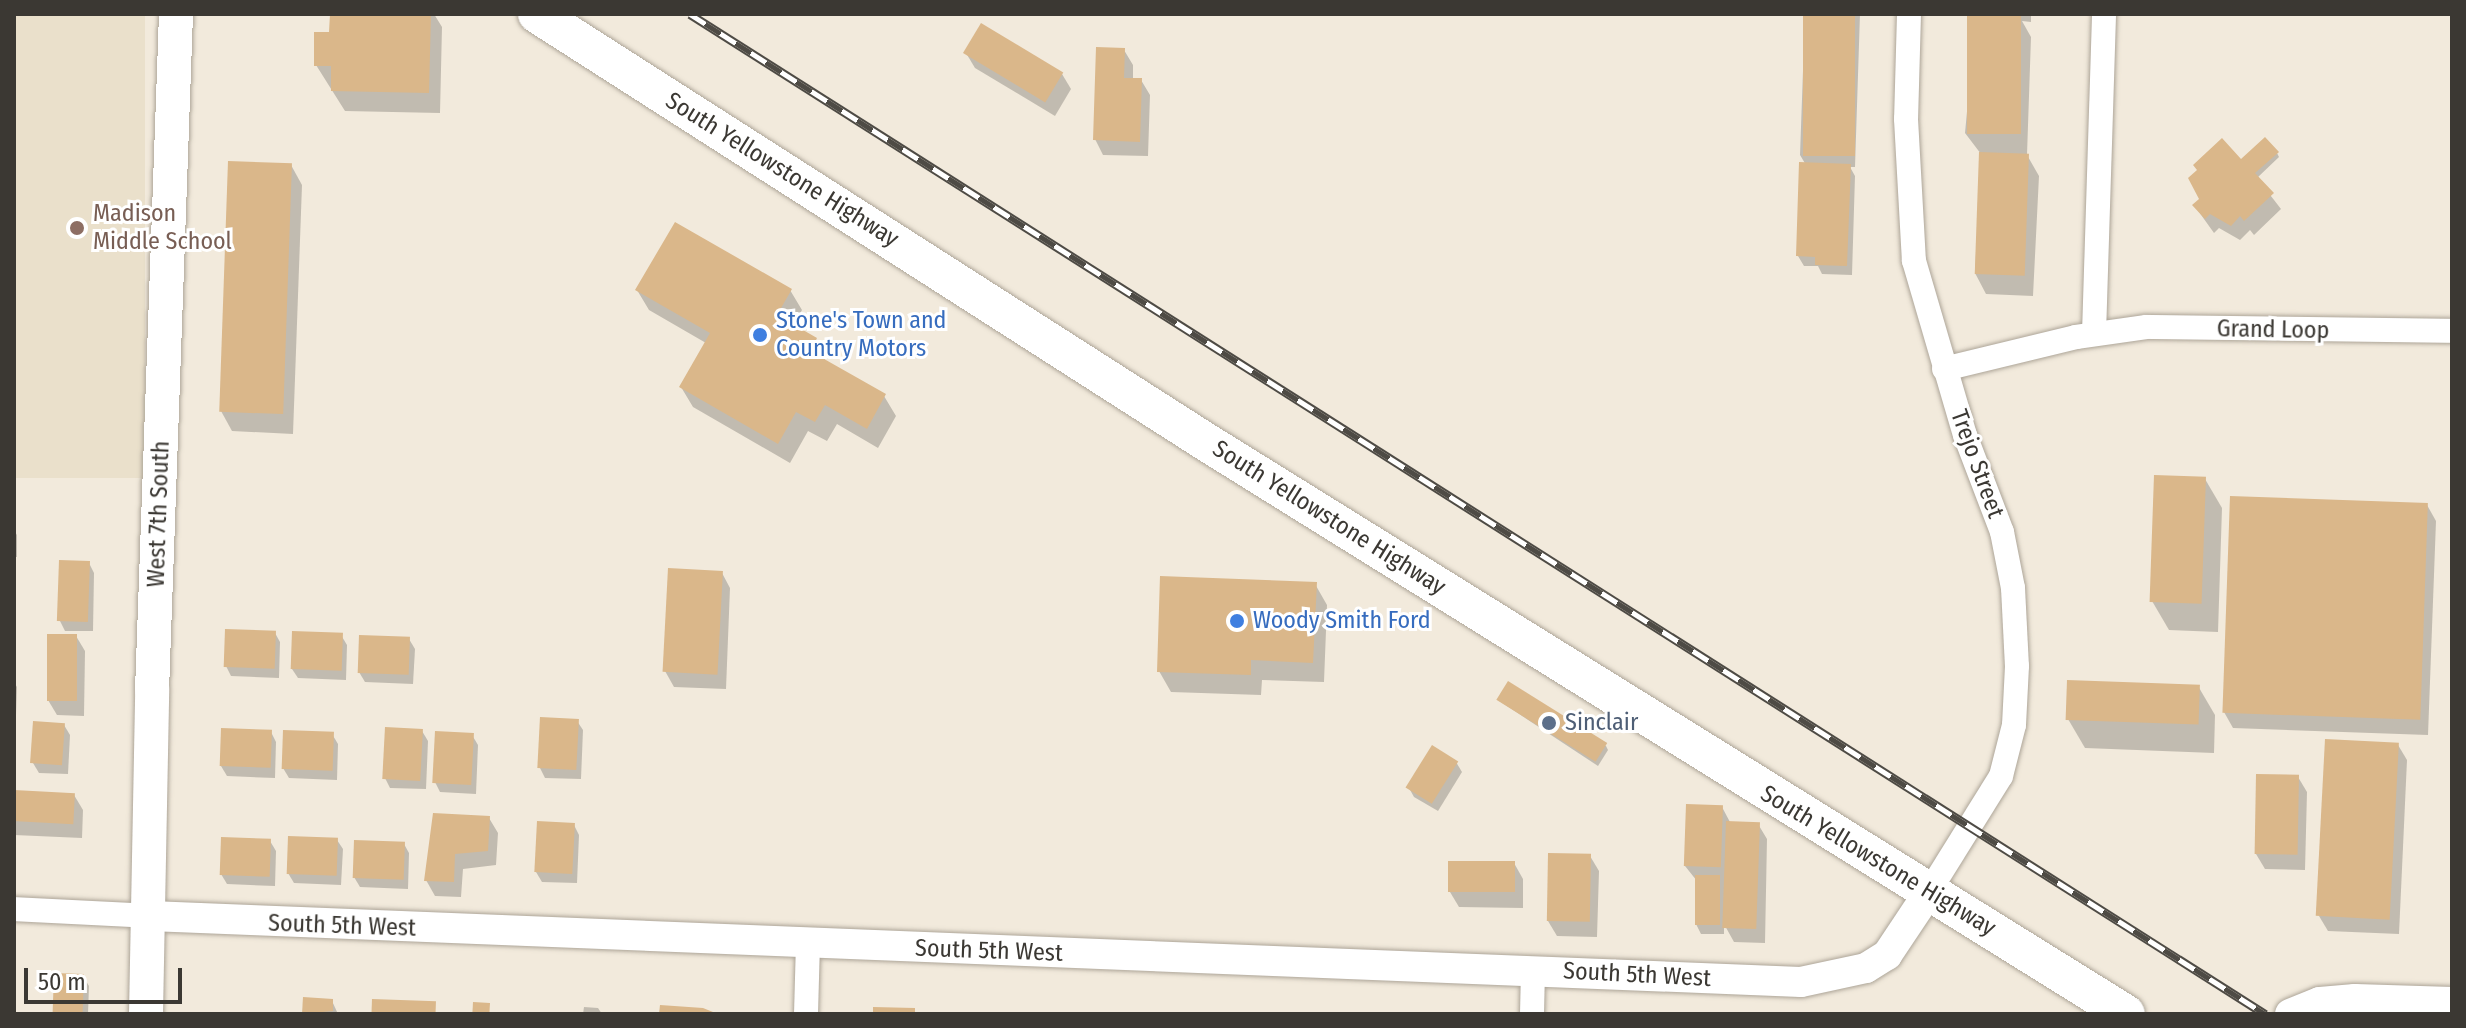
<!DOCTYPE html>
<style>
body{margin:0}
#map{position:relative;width:2466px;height:1028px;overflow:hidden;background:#f2eadc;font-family:"Fira Sans Condensed",sans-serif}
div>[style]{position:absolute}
.education>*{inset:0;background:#eae0cb;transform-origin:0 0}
.shadow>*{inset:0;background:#0003}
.building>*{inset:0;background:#dab78a;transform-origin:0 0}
.roads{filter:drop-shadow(0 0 2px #ada598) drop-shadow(0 0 2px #ada598)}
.minor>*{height:24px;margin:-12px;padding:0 12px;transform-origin:12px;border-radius:12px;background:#fff}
.tertiary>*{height:30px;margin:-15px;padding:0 15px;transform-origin:15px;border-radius:15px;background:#fff}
.secondary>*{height:34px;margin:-17px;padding:0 17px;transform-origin:17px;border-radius:17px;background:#fff}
.primary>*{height:38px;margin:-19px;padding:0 19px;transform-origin:19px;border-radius:19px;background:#fff}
.rail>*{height:9px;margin-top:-4.5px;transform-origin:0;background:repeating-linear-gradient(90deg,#fff 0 18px,#4e4b45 0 36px);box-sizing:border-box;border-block:2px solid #4e4b45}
.dots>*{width:22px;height:22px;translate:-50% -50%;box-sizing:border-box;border:4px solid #fff;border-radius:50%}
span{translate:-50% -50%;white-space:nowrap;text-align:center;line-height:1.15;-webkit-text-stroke:6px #fff;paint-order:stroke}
.street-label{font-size:24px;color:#3b3833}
.education-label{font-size:24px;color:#785e54}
.left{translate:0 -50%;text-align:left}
.shop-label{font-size:24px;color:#366cbe}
.service-label{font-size:24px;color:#4e5e75}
.frame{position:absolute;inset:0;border:16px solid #3b3833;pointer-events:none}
.scale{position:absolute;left:24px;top:968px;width:158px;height:36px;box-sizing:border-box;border:4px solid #3b3833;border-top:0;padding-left:10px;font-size:24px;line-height:28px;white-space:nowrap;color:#3b3833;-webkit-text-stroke:6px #fff;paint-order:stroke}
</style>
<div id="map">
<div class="education">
<div style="left:14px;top:14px;width:131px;height:464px"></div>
</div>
<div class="shadow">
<div style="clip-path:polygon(332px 14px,434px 14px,442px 27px,440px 113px,345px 111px,316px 65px,331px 34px)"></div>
<div style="clip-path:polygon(1805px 14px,1860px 14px,1855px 167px,1850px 167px,1855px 176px,1852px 275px,1822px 274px,1818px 266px,1804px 266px,1798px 256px,1806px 165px,1800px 155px)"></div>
<div style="clip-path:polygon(1976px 14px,2031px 14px,2031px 22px,2022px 21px,2031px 37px,2027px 155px,2039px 176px,2033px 296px,1986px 294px,1975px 273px,1981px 154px,1965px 133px)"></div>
<div style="clip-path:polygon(1124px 50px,1133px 65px,1133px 80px,1141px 80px,1150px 95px,1148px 156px,1103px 155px,1095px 139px)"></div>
<div style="clip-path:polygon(966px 53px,1062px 74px,1071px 89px,1055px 116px,975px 68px)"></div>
<div style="clip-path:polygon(2277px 153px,2279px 157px,2257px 178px,2281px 209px,2254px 235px,2250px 230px,2240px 240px,2219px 228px,2214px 233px,2194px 205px)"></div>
<div style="clip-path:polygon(291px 165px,302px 185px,293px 434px,232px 431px,221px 411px)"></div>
<div style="clip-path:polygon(637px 290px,790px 290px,802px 310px,793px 326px,816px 339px,826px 362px,884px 396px,896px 416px,878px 448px,837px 424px,827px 441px,808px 431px,790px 463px,693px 407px,681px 387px,706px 343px,649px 310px)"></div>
<div style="clip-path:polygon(2205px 479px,2222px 508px,2218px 632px,2169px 630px,2152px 601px)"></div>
<div style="clip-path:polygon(2427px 505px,2436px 521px,2428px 735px,2233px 728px,2224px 712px)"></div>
<div style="clip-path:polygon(14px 530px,17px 535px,17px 557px,14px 557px)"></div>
<div style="clip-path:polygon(89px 563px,94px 573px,93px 631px,65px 631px,60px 621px)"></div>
<div style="clip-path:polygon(722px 573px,730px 588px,726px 689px,674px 687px,665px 671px)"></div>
<div style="clip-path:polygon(1315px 584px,1327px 605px,1324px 682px,1262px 680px,1261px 695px,1171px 692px,1159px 671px)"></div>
<div style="clip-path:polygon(275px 633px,280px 642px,279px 678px,231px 676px,226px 666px)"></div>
<div style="clip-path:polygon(341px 635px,347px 645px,346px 680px,298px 678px,292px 669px)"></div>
<div style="clip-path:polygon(76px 636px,85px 651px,84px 716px,57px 715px,48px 700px)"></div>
<div style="clip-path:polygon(409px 639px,415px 649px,413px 684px,365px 682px,359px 672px)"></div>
<div style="clip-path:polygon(14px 682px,17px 687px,16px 715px,14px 715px)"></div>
<div style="clip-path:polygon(2198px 686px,2215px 715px,2214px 753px,2085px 748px,2068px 719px)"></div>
<div style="clip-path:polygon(1498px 700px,1606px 746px,1608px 750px,1598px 766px)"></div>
<div style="clip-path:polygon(577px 721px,583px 730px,581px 779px,545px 778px,540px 768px)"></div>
<div style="clip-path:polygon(64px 725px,70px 735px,68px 774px,39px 773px,33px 763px)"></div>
<div style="clip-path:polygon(422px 731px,428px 741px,426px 789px,390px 788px,385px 778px)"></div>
<div style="clip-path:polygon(271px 732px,276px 742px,275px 778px,227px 776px,221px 766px)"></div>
<div style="clip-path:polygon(332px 734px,338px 744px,337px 780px,289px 778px,283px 768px)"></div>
<div style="clip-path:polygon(472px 735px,478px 745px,476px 794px,440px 792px,435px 782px)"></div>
<div style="clip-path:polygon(2398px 745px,2407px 760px,2399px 934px,2328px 931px,2319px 916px)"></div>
<div style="clip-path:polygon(1456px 762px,1462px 772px,1438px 811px,1414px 797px,1409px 788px)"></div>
<div style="clip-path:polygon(2298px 777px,2307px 792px,2305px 870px,2265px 869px,2256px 854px)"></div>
<div style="clip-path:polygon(14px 792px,74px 795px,83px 810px,82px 838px,14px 835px)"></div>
<div style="clip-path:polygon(1722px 807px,1731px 824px,1758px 824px,1767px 839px,1765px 943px,1734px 942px,1724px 924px,1724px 934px,1701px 934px,1696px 924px,1697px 881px,1685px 866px)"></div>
<div style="clip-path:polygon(489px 818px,498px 833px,496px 865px,463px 869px,461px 897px,435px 896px,426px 880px)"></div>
<div style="clip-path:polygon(574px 825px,579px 835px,577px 883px,542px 882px,536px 872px)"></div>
<div style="clip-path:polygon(337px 840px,343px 849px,341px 885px,294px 883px,288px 873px)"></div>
<div style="clip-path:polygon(270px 841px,276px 851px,275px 886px,227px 884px,221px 874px)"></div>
<div style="clip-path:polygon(404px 844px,409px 853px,408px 889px,360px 887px,354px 877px)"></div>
<div style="clip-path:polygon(1590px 856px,1599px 871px,1597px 937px,1557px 936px,1548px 921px)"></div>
<div style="clip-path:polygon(1514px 863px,1523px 879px,1523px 908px,1459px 907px,1450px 892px)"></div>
<div style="clip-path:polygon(83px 976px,89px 986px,88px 1014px,55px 1014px)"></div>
<div style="clip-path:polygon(305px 999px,332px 1001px,338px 1014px,304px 1014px)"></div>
<div style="clip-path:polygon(584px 1007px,598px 1008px,602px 1014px,583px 1014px)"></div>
</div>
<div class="building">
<div style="clip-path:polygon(330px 14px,431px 14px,429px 93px,331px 91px,331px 66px,314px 66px,314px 32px,329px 32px)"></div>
<div style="left:1803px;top:14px;width:52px;height:142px"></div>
<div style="left:1967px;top:14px;width:54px;height:120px"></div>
<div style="left:981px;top:23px;width:96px;height:35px;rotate:31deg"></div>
<div style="clip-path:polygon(1096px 47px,1125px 48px,1124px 78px,1142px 78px,1140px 142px,1093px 140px)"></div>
<div style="clip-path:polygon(2265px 137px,2279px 152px,2255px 173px,2274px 193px,2244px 221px,2240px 216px,2231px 226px,2210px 214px,2205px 219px,2192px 205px,2199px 199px,2188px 178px,2197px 170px,2193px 165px,2222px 138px,2241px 159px)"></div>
<div style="left:1979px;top:152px;width:50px;height:122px;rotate:2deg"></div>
<div style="left:228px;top:161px;width:64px;height:251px;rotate:2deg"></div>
<div style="clip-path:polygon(1799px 162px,1851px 164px,1847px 266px,1815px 265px,1815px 257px,1796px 256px)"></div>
<div style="clip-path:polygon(675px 222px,792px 289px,777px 315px,817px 338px,810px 351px,886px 394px,867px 429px,825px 405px,815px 422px,796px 412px,778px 444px,679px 387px,710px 333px,635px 290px)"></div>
<div style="left:2154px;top:475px;width:52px;height:127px;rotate:2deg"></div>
<div style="left:2230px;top:496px;width:198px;height:217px;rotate:2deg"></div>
<div style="left:59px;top:560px;width:31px;height:61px;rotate:2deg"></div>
<div style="left:668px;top:568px;width:55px;height:104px;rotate:3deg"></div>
<div style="clip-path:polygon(1160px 576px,1317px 582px,1313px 663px,1251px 660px,1251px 675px,1157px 672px)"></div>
<div style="left:225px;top:629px;width:51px;height:38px;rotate:2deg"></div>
<div style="left:292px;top:631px;width:51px;height:38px;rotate:2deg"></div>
<div style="left:47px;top:634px;width:30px;height:67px"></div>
<div style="left:359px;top:635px;width:51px;height:38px;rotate:2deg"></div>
<div style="left:2067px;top:680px;width:133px;height:40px;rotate:2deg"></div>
<div style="left:1508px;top:681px;width:117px;height:22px;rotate:32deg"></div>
<div style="left:540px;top:717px;width:39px;height:51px;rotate:3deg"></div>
<div style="left:33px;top:721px;width:32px;height:42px;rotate:4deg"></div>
<div style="left:385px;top:727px;width:38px;height:52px;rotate:3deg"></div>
<div style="left:221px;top:728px;width:51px;height:38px;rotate:2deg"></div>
<div style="left:283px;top:730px;width:51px;height:39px;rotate:2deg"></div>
<div style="left:435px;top:731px;width:39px;height:52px;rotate:3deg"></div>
<div style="left:2325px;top:739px;width:74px;height:177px;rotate:3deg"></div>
<div style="left:1432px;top:745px;width:31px;height:50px;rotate:32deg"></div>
<div style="left:2256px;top:774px;width:43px;height:80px;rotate:1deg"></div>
<div style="left:14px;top:790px;width:61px;height:31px;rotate:3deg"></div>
<div style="left:1686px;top:804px;width:37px;height:62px;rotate:2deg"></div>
<div style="clip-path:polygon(433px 813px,490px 816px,488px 851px,455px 854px,454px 882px,424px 881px)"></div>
<div style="left:537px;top:821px;width:38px;height:51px;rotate:3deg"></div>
<div style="left:1726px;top:821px;width:34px;height:107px;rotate:2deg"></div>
<div style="left:288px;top:836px;width:50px;height:38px;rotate:2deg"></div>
<div style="left:221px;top:837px;width:50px;height:38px;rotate:2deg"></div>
<div style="left:354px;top:840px;width:51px;height:38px;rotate:2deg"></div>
<div style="left:1548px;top:853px;width:43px;height:68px;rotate:1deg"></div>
<div style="left:1448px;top:861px;width:67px;height:31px"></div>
<div style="left:1695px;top:875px;width:25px;height:50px"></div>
<div style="left:54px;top:973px;width:30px;height:41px;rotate:2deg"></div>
<div style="clip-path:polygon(303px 997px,333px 999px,333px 1011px,302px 1014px)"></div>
<div style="left:372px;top:999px;width:64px;height:15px;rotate:2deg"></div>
<div style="left:473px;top:1002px;width:17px;height:12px;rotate:3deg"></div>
<div style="clip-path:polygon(660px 1005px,703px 1008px,718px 1014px,659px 1014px)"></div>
<div style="clip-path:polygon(873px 1007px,915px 1008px,915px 1014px,873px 1014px)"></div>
</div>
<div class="roads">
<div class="minor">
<div style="left:1909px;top:14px;width:105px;rotate:91.6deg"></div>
<div style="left:1906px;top:119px;width:142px;rotate:86.8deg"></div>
<div style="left:1914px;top:261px;width:181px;rotate:73.7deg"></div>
<div style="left:1965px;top:435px;width:104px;rotate:69.1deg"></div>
<div style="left:2002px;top:532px;width:57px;rotate:78.9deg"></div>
<div style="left:2013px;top:588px;width:78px;rotate:87.1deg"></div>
<div style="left:2017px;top:666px;width:59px;rotate:92.9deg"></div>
<div style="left:2014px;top:725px;width:53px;rotate:104.3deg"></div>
<div style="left:2001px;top:776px;width:140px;rotate:121.9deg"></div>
<div style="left:2094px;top:334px;width:320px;rotate:-88.2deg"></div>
<div style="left:1944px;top:369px;width:136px;rotate:-13.6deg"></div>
<div style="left:2076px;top:337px;width:71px;rotate:-8.1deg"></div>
<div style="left:2146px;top:327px;width:306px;rotate:0.7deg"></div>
<div style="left:14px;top:909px;width:136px;rotate:2.9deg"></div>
<div style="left:806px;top:1014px;width:70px;rotate:-88.4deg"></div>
<div style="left:1532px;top:1014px;width:44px;rotate:-88.7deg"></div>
</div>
<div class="tertiary">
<div style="left:150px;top:916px;width:1652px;rotate:2.29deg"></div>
<div style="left:1801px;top:982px;width:66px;rotate:-12.2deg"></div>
<div style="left:1866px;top:968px;width:25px;rotate:-32deg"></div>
<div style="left:1887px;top:955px;width:72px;rotate:-56.3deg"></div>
<div style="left:2290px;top:1014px;width:32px;rotate:-22deg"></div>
<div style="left:2320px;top:1002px;width:35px;rotate:-5deg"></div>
<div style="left:2355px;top:999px;width:97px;rotate:1.8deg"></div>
</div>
<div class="secondary">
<div style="left:146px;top:1014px;width:323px;rotate:-88.9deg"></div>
<div style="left:152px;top:691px;width:677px;rotate:-87.97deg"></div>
</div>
<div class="primary">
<div style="left:537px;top:14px;width:794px;rotate:32.61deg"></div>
<div style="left:1206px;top:442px;width:1083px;rotate:31.87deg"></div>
</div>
</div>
<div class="rail">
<div style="left:690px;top:14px;width:1866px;rotate:32.41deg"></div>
</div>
<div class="dots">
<div style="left:77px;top:228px;background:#8d6e63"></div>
<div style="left:760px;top:335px;background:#3f7fe0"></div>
<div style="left:1237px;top:621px;background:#3f7fe0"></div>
<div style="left:1549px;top:723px;background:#5c6f8a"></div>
</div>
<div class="street-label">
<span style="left:782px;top:170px;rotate:32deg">South Yellowstone Highway</span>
<span style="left:2273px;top:330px;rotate:1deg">Grand Loop</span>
<span style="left:1977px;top:464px;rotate:70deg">Trejo Street</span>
<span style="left:159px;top:514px;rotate:-88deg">West 7th South</span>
<span style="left:1329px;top:518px;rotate:32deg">South Yellowstone Highway</span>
<span style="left:1878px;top:861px;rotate:31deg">South Yellowstone Highway</span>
<span style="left:342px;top:926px;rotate:2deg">South 5th West</span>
<span style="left:989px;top:951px;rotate:2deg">South 5th West</span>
<span style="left:1637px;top:975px;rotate:3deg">South 5th West</span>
</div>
<div class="education-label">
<span class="left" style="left:93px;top:228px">Madison<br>Middle School</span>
</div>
<div class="shop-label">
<span class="left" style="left:776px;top:335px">Stone's Town and<br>Country Motors</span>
<span class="left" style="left:1253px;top:621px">Woody Smith Ford</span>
</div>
<div class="service-label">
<span class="left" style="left:1565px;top:723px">Sinclair</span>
</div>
<div class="frame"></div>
<div class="scale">50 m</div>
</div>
